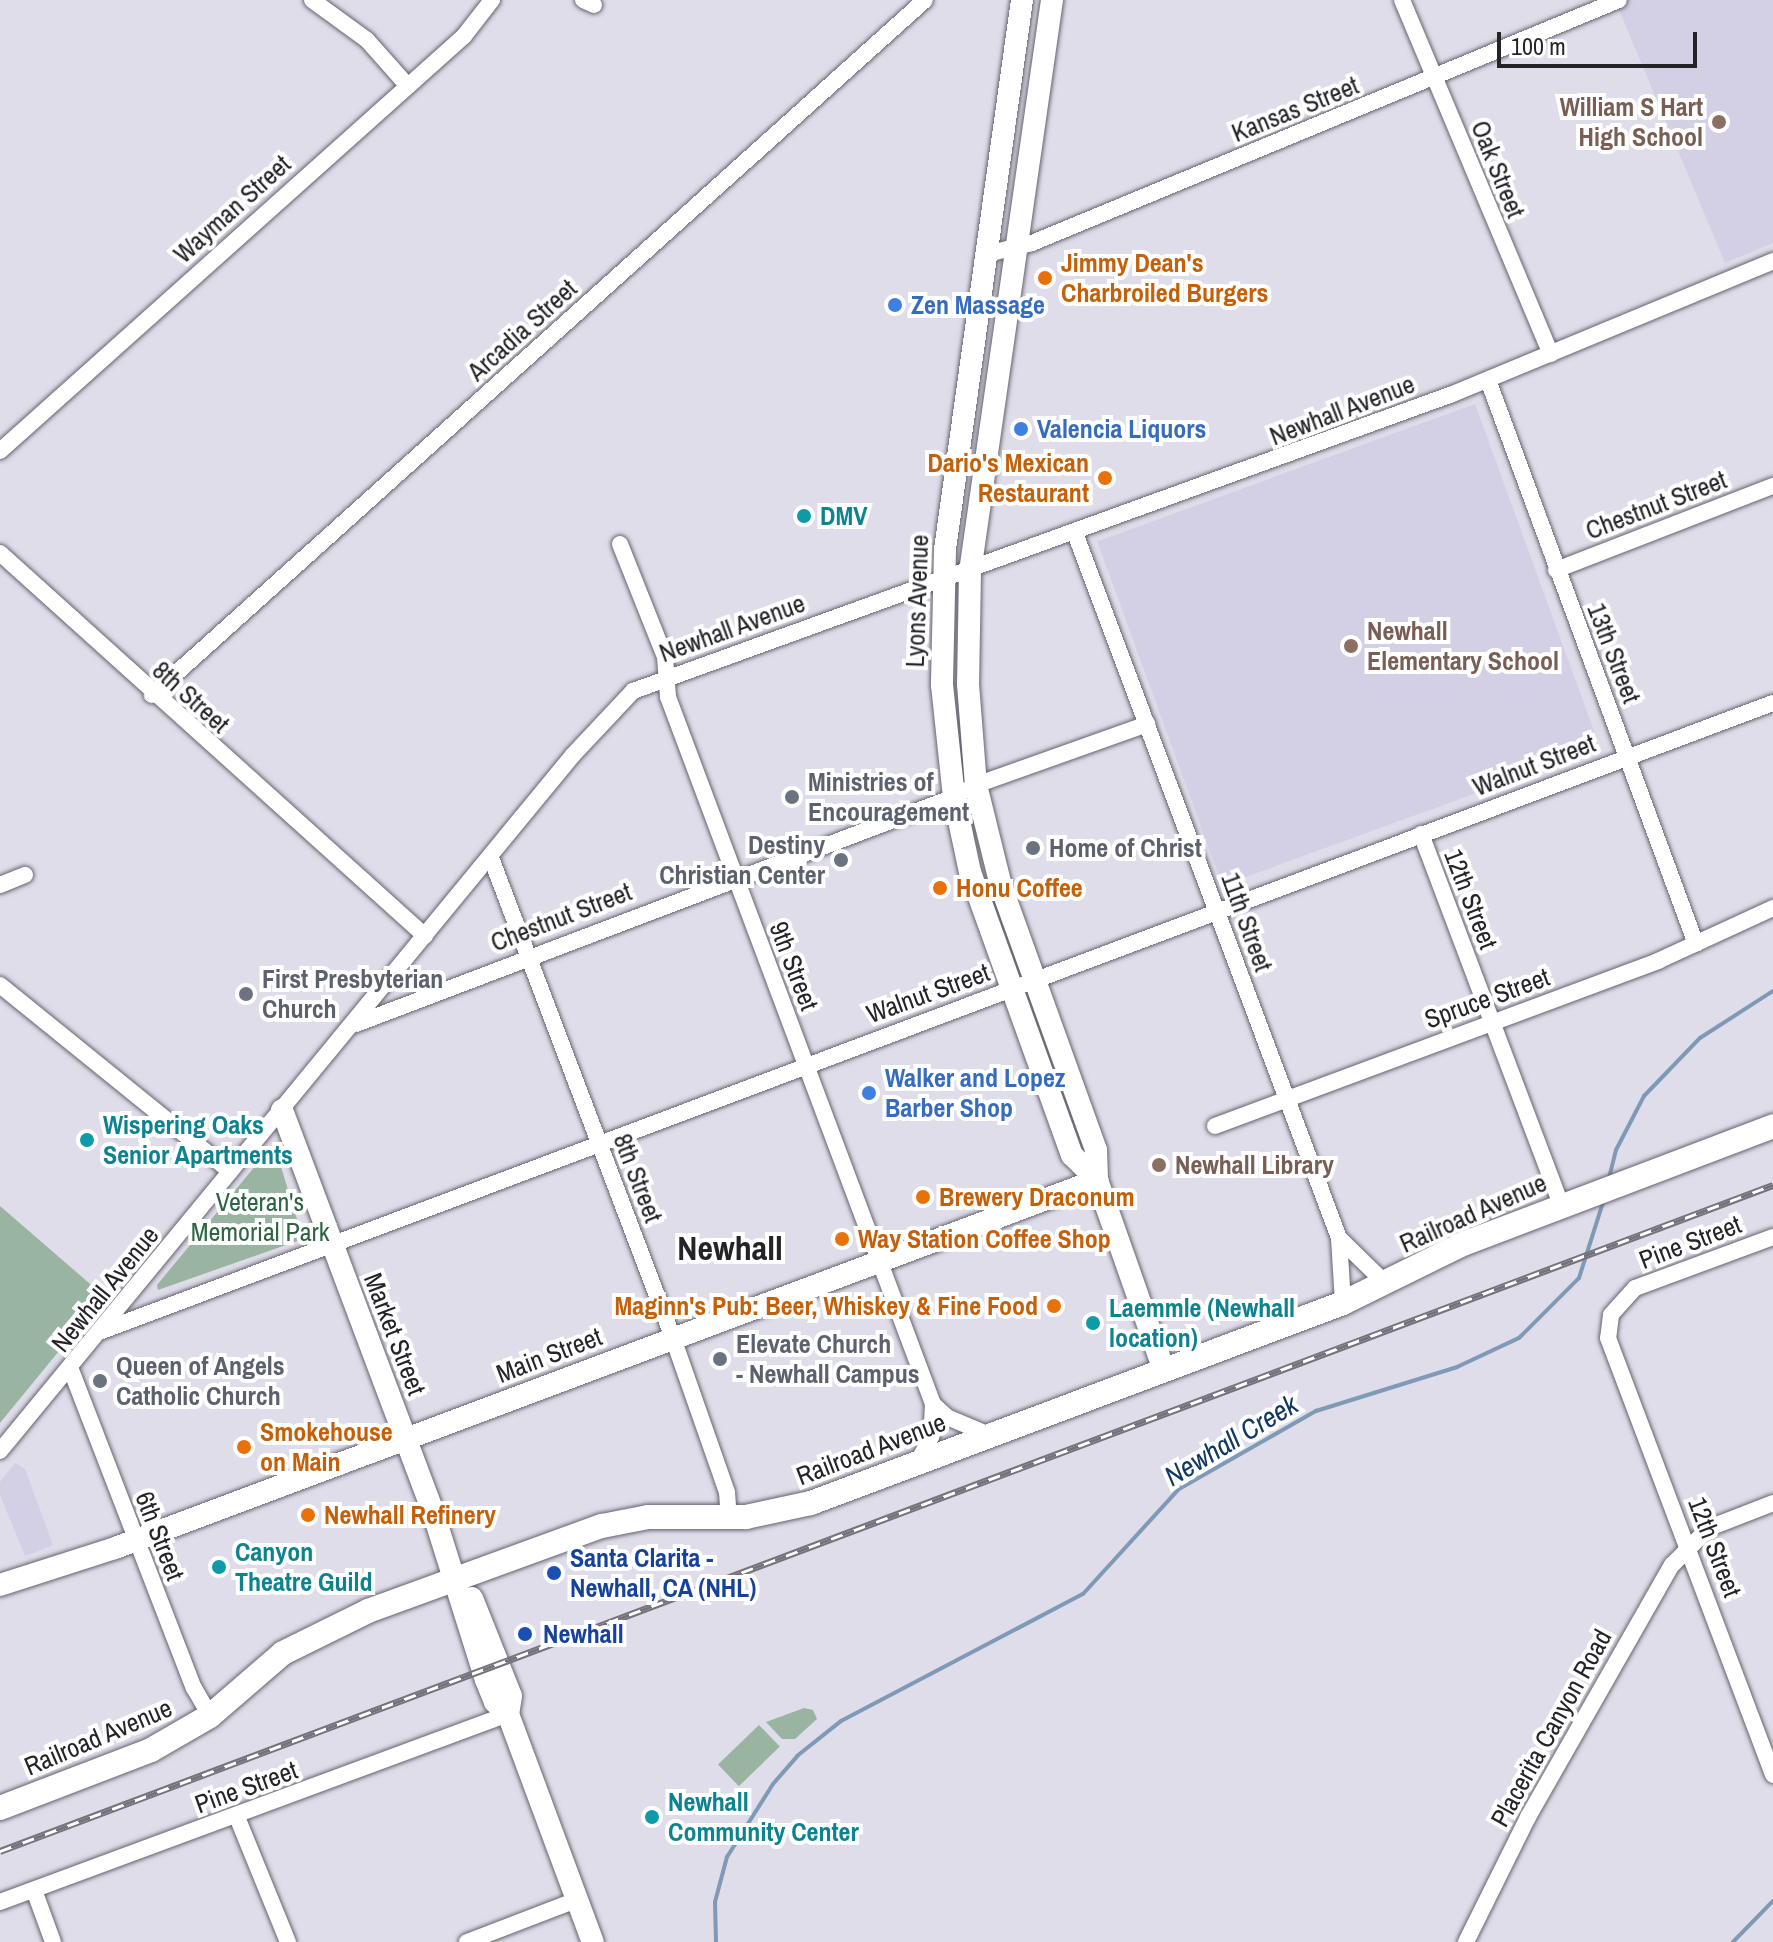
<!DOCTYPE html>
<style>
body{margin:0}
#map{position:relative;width:1773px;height:1942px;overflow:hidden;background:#dfddea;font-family:"Archivo Narrow",sans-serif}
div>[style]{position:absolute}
.built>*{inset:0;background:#d3cfe4;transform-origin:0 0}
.green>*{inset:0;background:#9ab4a2;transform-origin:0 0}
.stream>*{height:4px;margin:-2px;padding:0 2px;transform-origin:2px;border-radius:2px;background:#7f99b7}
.roads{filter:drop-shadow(0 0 2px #65636e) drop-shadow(0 0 2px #65636e)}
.street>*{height:16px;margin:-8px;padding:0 8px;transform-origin:8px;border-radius:8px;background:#fff}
.secondary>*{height:22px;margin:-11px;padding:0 11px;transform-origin:11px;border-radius:11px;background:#fff}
.primary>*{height:24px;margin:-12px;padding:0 12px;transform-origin:12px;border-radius:12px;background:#fff}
.rail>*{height:7px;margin-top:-3.5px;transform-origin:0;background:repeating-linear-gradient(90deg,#fff 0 12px,#74737b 0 24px);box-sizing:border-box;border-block:2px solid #74737b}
.dots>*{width:22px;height:22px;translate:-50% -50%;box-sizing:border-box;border:4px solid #fff;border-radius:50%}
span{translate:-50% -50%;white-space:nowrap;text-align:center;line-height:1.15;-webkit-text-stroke:8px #fff;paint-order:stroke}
.education-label{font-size:26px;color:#785e54;font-weight:700}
.right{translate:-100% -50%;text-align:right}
.left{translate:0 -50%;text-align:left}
.street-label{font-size:26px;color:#242328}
.food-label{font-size:26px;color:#c56008;font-weight:700}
.shop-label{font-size:26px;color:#366cbe;font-weight:700}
.culture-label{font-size:26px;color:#0d838f;font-weight:700}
.worship-label{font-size:26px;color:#5b616d;font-weight:700}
.park-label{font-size:26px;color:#2c6442}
.transit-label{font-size:26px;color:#164399;font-weight:700}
.water-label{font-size:28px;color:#113860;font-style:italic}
.district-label{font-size:34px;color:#242328;font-weight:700}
.scale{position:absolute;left:1497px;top:32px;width:200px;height:36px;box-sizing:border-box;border:4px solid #242328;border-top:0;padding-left:10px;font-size:24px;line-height:28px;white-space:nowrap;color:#242328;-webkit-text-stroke:6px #fff;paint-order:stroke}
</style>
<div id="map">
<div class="built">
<div style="clip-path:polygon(1615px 0,1773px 0,1773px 243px,1725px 263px)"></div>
<div style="left:1475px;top:404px;width:366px;height:402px;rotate:70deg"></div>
<div style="clip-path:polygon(15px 1463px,25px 1469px,53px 1545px,25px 1556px,0 1495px,0 1482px)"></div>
</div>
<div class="green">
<div style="clip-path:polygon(266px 1153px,278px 1157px,303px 1239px,158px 1290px,157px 1285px)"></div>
<div style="clip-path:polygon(0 1206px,104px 1296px,0 1423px)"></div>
<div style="clip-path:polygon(804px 1708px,813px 1710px,817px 1719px,795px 1739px,782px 1739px,766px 1722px)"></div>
<div style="left:759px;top:1725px;width:30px;height:57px;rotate:46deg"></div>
</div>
<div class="stream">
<div style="left:1609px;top:1178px;width:29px;rotate:-76deg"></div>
<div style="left:1616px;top:1150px;width:61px;rotate:-62.6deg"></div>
<div style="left:1644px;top:1096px;width:81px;rotate:-46deg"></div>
<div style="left:1700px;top:1038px;width:87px;rotate:-32.8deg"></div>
<div style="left:716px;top:1942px;width:40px;rotate:-91.4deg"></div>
<div style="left:715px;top:1902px;width:47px;rotate:-75.1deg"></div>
<div style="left:727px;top:1857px;width:86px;rotate:-57.8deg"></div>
<div style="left:773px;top:1784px;width:37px;rotate:-49deg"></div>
<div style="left:797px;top:1756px;width:56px;rotate:-38.5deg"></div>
<div style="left:841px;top:1721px;width:273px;rotate:-27.7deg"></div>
<div style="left:1083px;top:1594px;width:142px;rotate:-47.6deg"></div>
<div style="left:1179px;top:1489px;width:158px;rotate:-29.7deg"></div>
<div style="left:1316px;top:1411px;width:148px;rotate:-17.3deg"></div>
<div style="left:1457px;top:1367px;width:68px;rotate:-25.1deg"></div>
<div style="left:1519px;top:1338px;width:85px;rotate:-45deg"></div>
<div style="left:1579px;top:1278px;width:83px;rotate:-72.4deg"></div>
<div style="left:1733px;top:1942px;width:57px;rotate:-45.7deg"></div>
</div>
<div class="roads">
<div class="street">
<div style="left:312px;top:0;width:68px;rotate:36deg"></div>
<div style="left:367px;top:40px;width:59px;rotate:48.4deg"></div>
<div style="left:583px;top:0;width:12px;rotate:24deg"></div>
<div style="left:1402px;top:0;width:384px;rotate:67.2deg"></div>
<div style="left:987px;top:254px;width:46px;rotate:-13.7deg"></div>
<div style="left:1032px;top:243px;width:635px;rotate:-22.49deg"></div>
<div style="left:1488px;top:380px;width:601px;rotate:69.76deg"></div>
<div style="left:0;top:451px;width:623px;rotate:-41.81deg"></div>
<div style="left:464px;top:36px;width:46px;rotate:-52.1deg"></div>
<div style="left:1075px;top:533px;width:753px;rotate:69.47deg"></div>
<div style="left:1339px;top:1238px;width:65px;rotate:86.5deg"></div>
<div style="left:620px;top:544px;width:122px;rotate:68.3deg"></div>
<div style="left:665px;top:657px;width:40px;rotate:85.7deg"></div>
<div style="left:668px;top:697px;width:755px;rotate:69.45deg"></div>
<div style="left:933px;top:1404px;width:33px;rotate:93deg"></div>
<div style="left:931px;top:1437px;width:27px;rotate:118deg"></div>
<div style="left:0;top:553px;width:572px;rotate:42.02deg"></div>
<div style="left:1556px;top:570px;width:233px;rotate:-21.2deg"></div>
<div style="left:152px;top:695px;width:1039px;rotate:-41.96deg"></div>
<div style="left:1421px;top:834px;width:397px;rotate:69.3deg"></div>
<div style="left:491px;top:858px;width:513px;rotate:69.23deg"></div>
<div style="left:673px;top:1338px;width:163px;rotate:70.7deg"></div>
<div style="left:727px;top:1492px;width:26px;rotate:86deg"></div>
<div style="left:0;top:885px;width:27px;rotate:-22deg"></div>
<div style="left:0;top:985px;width:296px;rotate:39deg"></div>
<div style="left:356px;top:1024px;width:640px;rotate:-20.79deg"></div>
<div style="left:954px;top:797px;width:25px;rotate:-29deg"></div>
<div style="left:976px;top:785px;width:182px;rotate:-19.6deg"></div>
<div style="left:1215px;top:1126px;width:473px;rotate:-20.4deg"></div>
<div style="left:1658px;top:961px;width:127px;rotate:-24.7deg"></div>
<div style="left:1773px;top:1237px;width:147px;rotate:159.7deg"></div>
<div style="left:1635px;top:1288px;width:36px;rotate:132deg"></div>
<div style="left:1611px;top:1315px;width:23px;rotate:97deg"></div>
<div style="left:1608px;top:1338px;width:467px;rotate:69.3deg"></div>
<div style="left:1340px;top:1239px;width:63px;rotate:44.4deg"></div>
<div style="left:102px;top:1331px;width:1785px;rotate:-20.6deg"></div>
<div style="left:71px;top:1370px;width:341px;rotate:68.9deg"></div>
<div style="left:194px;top:1688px;width:32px;rotate:60deg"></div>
<div style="left:933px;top:1404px;width:19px;rotate:43deg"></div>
<div style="left:947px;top:1417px;width:43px;rotate:23deg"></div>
<div style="left:0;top:1451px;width:902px;rotate:-50.54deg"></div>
<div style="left:573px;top:755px;width:88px;rotate:-46.8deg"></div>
<div style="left:633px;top:691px;width:869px;rotate:-19.92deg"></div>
<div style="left:1450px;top:395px;width:350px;rotate:-22.5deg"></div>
<div style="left:237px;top:1817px;width:135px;rotate:67.8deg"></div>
<div style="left:34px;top:1890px;width:55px;rotate:69.9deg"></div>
<div style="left:0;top:1902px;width:542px;rotate:-20.31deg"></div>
<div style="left:467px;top:1942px;width:120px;rotate:-21deg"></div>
<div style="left:1466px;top:1942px;width:140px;rotate:-63.6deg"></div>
<div style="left:1528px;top:1817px;width:290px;rotate:-60.3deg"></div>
<div style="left:1672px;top:1565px;width:52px;rotate:-45deg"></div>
<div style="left:1709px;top:1528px;width:69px;rotate:-21.3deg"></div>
</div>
<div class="secondary">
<div style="left:1022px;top:0;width:554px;rotate:97.98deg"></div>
<div style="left:945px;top:549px;width:136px;rotate:91.3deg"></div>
<div style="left:942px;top:685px;width:113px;rotate:83.9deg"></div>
<div style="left:954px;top:797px;width:77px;rotate:78deg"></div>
<div style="left:970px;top:872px;width:301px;rotate:70.2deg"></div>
<div style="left:1072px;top:1155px;width:35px;rotate:45deg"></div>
<div style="left:1052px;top:0;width:578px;rotate:98.16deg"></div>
<div style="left:970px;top:572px;width:112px;rotate:91deg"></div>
<div style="left:968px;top:684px;width:101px;rotate:85.5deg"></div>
<div style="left:976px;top:785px;width:104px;rotate:76.1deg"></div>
<div style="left:1001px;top:886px;width:281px;rotate:70.2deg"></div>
<div style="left:1096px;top:1150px;width:30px;rotate:88deg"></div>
<div style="left:1097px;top:1180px;width:198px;rotate:70.6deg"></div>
<div style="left:282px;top:1110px;width:429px;rotate:69.4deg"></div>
<div style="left:433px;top:1512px;width:176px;rotate:72.5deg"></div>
<div style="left:486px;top:1680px;width:24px;rotate:68deg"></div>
<div style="left:495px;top:1702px;width:18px;rotate:43deg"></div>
<div style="left:0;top:1585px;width:121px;rotate:-17.8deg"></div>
<div style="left:115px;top:1548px;width:1049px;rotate:-20.54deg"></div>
<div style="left:472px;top:1598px;width:105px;rotate:68.3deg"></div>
<div style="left:511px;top:1696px;width:18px;rotate:99deg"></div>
<div style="left:508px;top:1714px;width:243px;rotate:69.6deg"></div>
</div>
<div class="primary">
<div style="left:0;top:1808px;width:162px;rotate:-21deg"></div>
<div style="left:151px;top:1750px;width:68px;rotate:-30deg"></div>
<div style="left:210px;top:1716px;width:96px;rotate:-40.8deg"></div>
<div style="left:283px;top:1653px;width:95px;rotate:-26.3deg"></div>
<div style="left:368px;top:1611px;width:249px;rotate:-20deg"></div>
<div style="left:602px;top:1526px;width:47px;rotate:-11.1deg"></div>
<div style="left:648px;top:1517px;width:98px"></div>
<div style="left:746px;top:1517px;width:66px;rotate:-12.2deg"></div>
<div style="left:811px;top:1503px;width:568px;rotate:-20.6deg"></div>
<div style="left:1343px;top:1303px;width:134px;rotate:-26.2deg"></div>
<div style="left:1463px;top:1244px;width:332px;rotate:-20.8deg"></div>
</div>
</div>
<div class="rail">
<div style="left:0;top:1851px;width:1894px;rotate:-20.59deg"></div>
</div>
<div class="dots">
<div style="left:1719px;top:122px;background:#8d6e63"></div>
<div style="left:1045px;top:278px;background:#e8710a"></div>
<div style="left:895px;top:305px;background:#3f7fe0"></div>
<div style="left:1021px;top:429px;background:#3f7fe0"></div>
<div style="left:1105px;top:478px;background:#e8710a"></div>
<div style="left:804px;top:516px;background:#0f9aa8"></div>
<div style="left:1351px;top:646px;background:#8d6e63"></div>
<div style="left:792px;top:797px;background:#6b7280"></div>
<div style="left:1033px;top:848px;background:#6b7280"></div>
<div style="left:841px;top:860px;background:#6b7280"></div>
<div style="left:940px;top:888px;background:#e8710a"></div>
<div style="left:246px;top:994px;background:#6b7280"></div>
<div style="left:869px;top:1093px;background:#3f7fe0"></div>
<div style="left:87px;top:1140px;background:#0f9aa8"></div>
<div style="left:1159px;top:1165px;background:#8d6e63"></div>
<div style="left:923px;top:1197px;background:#e8710a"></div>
<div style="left:842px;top:1239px;background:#e8710a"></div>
<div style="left:1054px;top:1306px;background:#e8710a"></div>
<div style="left:1093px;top:1323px;background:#0f9aa8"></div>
<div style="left:720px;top:1359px;background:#6b7280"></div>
<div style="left:100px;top:1381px;background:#6b7280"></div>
<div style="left:244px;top:1447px;background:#e8710a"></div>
<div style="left:308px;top:1515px;background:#e8710a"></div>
<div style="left:219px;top:1567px;background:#0f9aa8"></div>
<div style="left:554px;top:1573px;background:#1a4fb4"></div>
<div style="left:525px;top:1634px;background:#1a4fb4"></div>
<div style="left:652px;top:1817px;background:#0f9aa8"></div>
</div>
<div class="education-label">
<span class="right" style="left:1703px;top:122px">William S Hart<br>High School</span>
<span class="left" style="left:1367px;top:646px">Newhall<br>Elementary School</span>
<span class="left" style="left:1175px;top:1165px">Newhall Library</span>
</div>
<div class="street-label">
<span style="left:1295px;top:109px;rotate:-22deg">Kansas Street</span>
<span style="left:1498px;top:169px;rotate:68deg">Oak Street</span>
<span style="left:232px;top:209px;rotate:-42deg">Wayman Street</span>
<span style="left:522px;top:330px;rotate:-42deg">Arcadia Street</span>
<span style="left:1342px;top:410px;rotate:-21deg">Newhall Avenue</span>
<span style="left:1656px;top:505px;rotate:-21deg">Chestnut Street</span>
<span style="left:917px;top:601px;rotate:-88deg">Lyons Avenue</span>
<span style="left:732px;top:628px;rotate:-20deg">Newhall Avenue</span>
<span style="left:1614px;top:653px;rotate:69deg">13th Street</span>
<span style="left:191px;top:697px;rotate:42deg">8th Street</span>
<span style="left:1534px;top:765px;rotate:-21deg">Walnut Street</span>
<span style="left:1471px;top:899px;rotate:69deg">12th Street</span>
<span style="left:561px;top:917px;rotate:-21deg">Chestnut Street</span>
<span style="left:1247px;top:922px;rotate:70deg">11th Street</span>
<span style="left:794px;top:966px;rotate:69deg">9th Street</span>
<span style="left:928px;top:993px;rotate:-20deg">Walnut Street</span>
<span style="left:1487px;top:998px;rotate:-20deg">Spruce Street</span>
<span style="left:638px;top:1178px;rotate:69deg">8th Street</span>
<span style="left:1473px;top:1213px;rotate:-24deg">Railroad Avenue</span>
<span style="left:1690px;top:1242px;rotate:-21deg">Pine Street</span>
<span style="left:105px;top:1289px;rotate:-51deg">Newhall Avenue</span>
<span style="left:395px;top:1334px;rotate:69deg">Market Street</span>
<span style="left:549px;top:1355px;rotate:-21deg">Main Street</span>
<span style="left:871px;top:1449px;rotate:-21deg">Railroad Avenue</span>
<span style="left:160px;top:1536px;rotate:69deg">6th Street</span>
<span style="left:1715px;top:1547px;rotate:69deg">12th Street</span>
<span style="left:1551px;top:1728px;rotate:-61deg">Placerita Canyon Road</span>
<span style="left:98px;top:1737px;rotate:-23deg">Railroad Avenue</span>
<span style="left:246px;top:1787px;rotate:-20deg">Pine Street</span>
</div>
<div class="food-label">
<span class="left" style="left:1061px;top:278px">Jimmy Dean's<br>Charbroiled Burgers</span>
<span class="right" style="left:1089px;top:478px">Dario's Mexican<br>Restaurant</span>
<span class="left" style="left:956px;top:888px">Honu Coffee</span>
<span class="left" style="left:939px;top:1197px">Brewery Draconum</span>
<span class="left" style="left:858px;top:1239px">Way Station Coffee Shop</span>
<span class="right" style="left:1038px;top:1306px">Maginn's Pub: Beer, Whiskey &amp; Fine Food</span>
<span class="left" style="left:260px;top:1447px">Smokehouse<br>on Main</span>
<span class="left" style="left:324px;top:1515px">Newhall Refinery</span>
</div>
<div class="shop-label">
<span class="left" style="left:911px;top:305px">Zen Massage</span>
<span class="left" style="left:1037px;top:429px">Valencia Liquors</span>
<span class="left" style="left:885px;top:1093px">Walker and Lopez<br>Barber Shop</span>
</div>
<div class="culture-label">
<span class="left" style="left:820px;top:516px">DMV</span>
<span class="left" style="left:103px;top:1140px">Wispering Oaks<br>Senior Apartments</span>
<span class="left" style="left:1109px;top:1323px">Laemmle (Newhall<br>location)</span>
<span class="left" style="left:235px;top:1567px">Canyon<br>Theatre Guild</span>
<span class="left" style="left:668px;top:1817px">Newhall<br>Community Center</span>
</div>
<div class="worship-label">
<span class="left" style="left:808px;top:797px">Ministries of<br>Encouragement</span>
<span class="right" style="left:825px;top:860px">Destiny<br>Christian Center</span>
<span class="left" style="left:1049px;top:848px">Home of Christ</span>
<span class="left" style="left:262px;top:994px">First Presbyterian<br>Church</span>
<span class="left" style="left:736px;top:1359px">Elevate Church<br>- Newhall Campus</span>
<span class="left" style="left:116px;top:1381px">Queen of Angels<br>Catholic Church</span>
</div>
<div class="park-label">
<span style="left:260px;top:1217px">Veteran's<br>Memorial Park</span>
</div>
<div class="transit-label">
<span class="left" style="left:570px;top:1573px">Santa Clarita -<br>Newhall, CA (NHL)</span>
<span class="left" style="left:543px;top:1634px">Newhall</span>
</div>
<div class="water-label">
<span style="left:1231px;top:1440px;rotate:-31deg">Newhall Creek</span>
</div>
<div class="district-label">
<span style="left:730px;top:1249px">Newhall</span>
</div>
<div class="scale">100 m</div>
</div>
